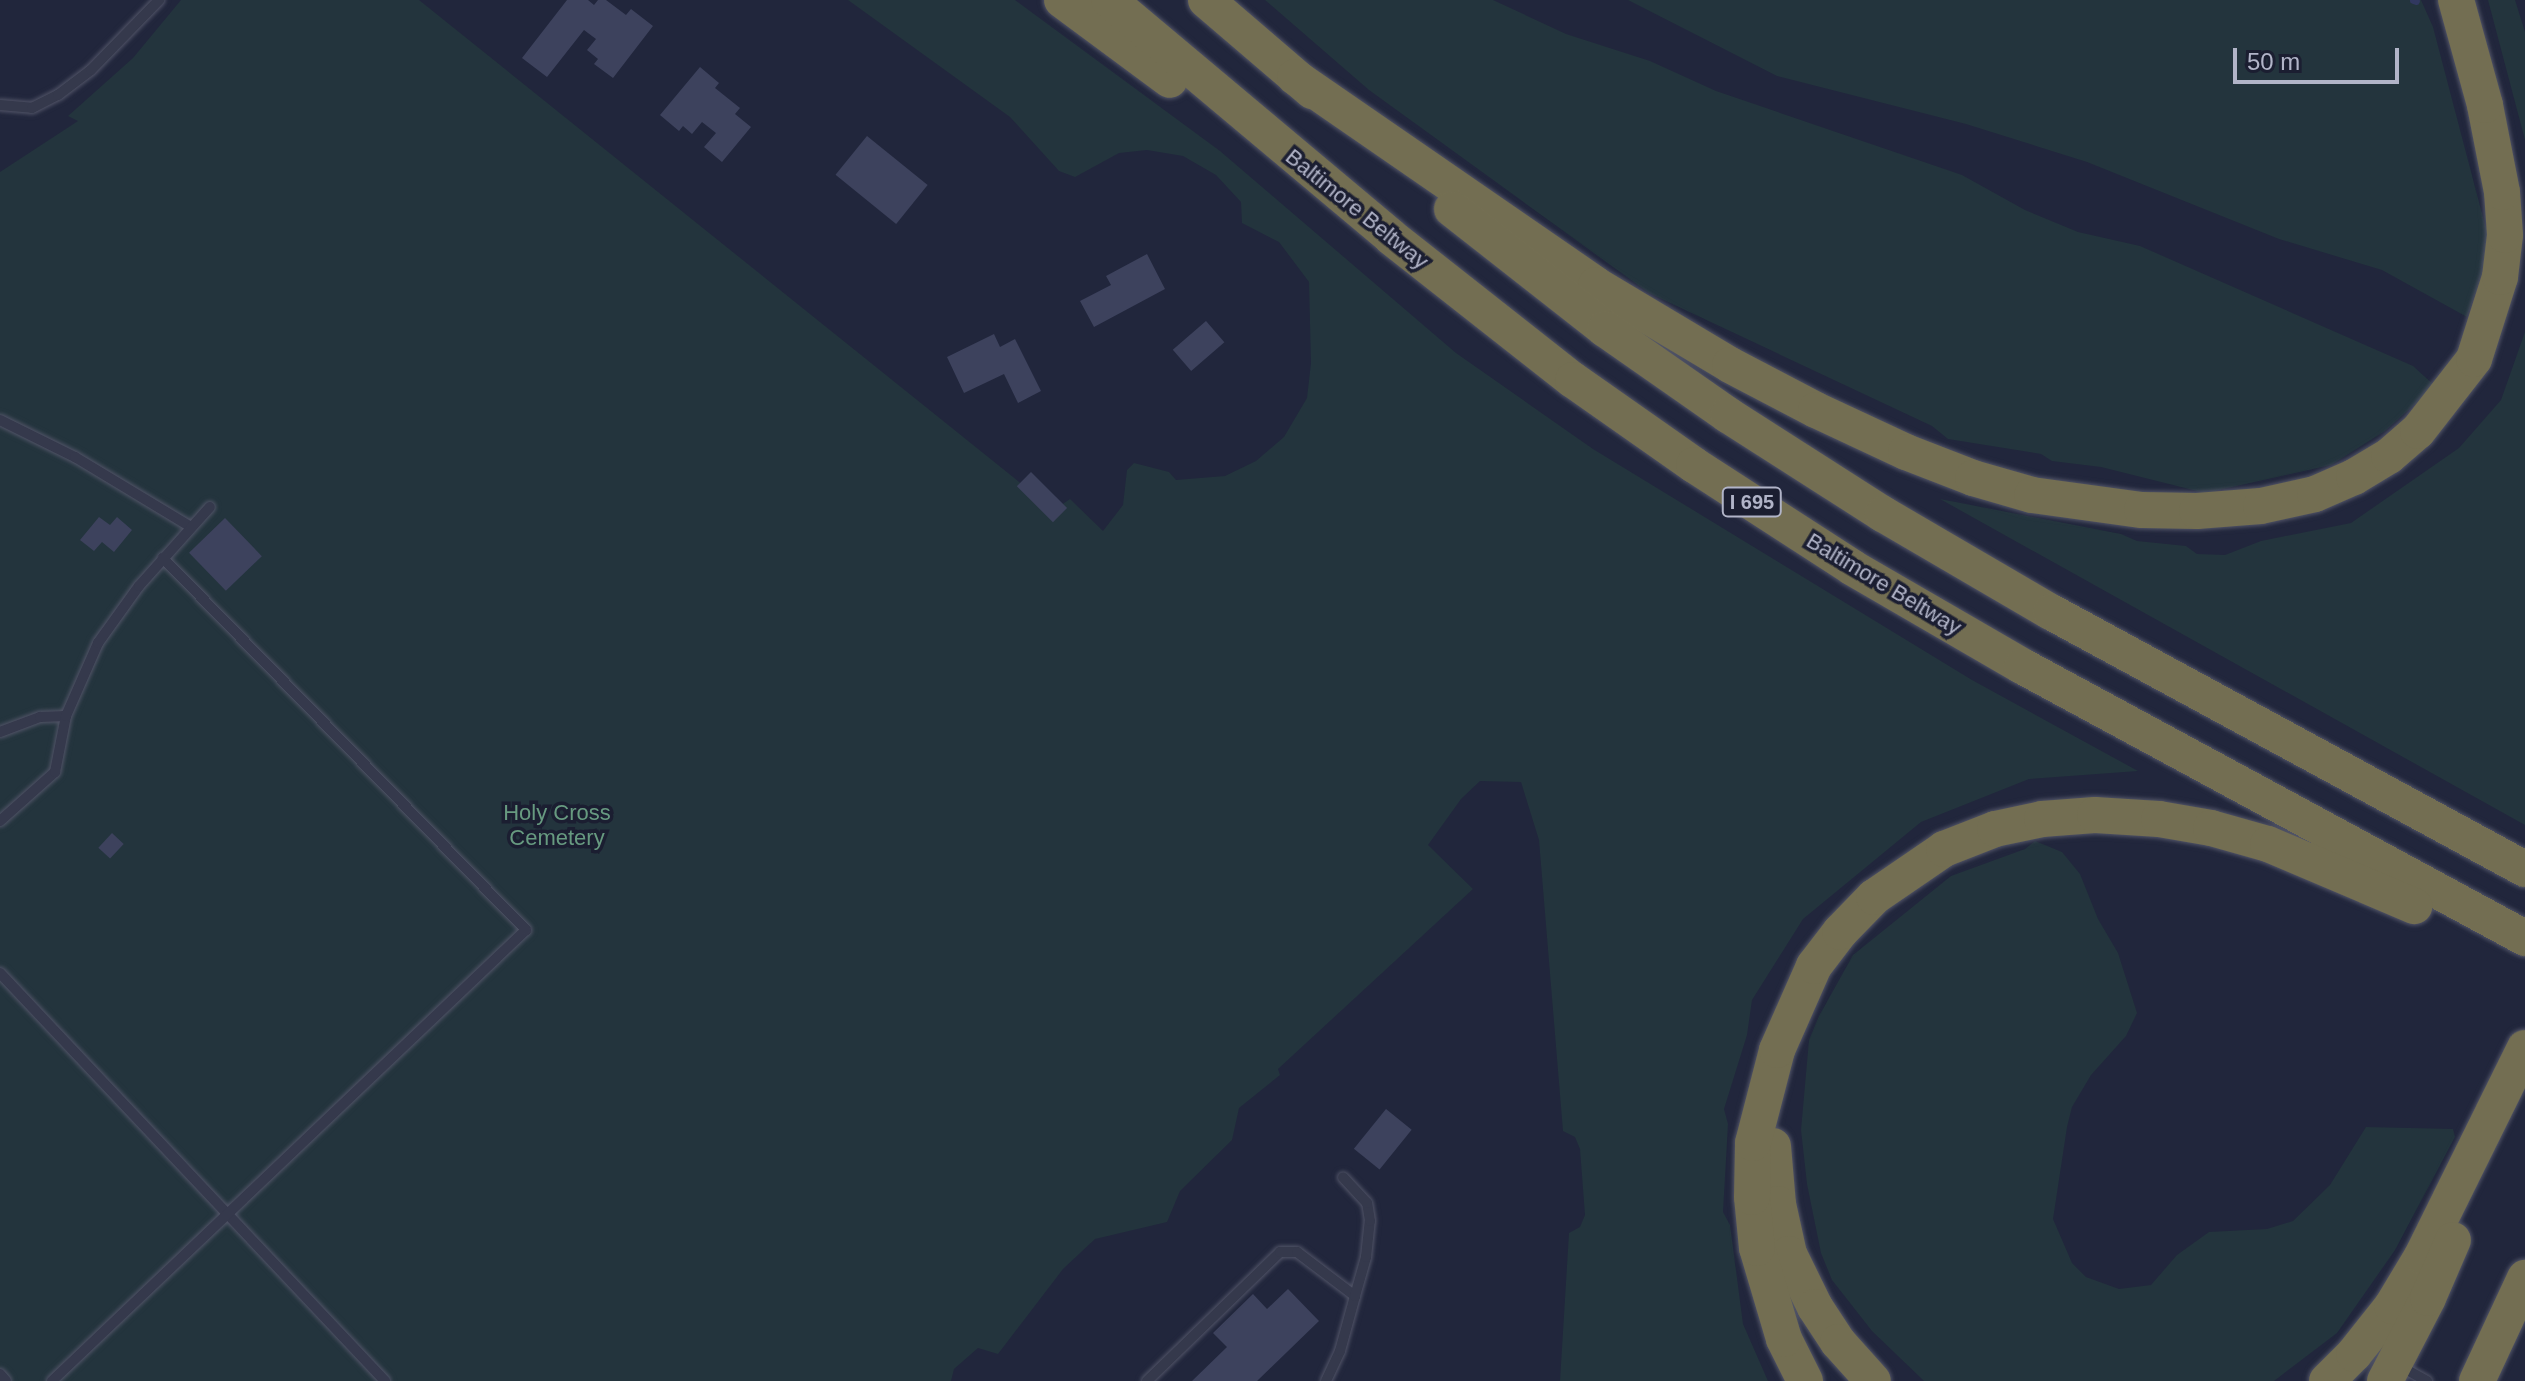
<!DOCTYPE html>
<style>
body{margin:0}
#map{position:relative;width:2525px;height:1381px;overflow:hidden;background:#21263c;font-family:Helvetica,sans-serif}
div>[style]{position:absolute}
.green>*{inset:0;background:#23343d}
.stream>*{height:7px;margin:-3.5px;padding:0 3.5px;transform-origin:3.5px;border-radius:3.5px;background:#313860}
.building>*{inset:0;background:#3d425d;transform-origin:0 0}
.roads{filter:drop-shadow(0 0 2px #515467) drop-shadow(0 0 2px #515467)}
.lane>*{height:10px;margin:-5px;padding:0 5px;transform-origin:5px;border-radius:5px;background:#35394c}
.highway>*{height:36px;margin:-18px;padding:0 18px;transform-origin:18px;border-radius:18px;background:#736e52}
span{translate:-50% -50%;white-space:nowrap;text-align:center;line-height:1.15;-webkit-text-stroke:7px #1b1e31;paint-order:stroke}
.shield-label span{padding:2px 6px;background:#1b1e31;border:2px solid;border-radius:6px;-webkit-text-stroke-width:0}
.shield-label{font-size:20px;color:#b1b4c8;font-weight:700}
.street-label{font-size:22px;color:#b1b4c8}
.park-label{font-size:22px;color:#679a80}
.scale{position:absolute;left:2233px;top:48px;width:166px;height:36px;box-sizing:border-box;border:4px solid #b1b4c8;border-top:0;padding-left:10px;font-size:24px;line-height:28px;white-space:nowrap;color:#b1b4c8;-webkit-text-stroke:6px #1b1e31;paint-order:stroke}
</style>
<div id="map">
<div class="green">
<div style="clip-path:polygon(181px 0,419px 0,1054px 510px,1070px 499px,1103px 531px,1123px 505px,1127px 470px,1134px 463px,1169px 472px,1176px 480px,1225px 476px,1256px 461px,1284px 437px,1307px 398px,1311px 363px,1309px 282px,1279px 242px,1242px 223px,1241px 202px,1216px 175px,1183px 156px,1147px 150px,1119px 153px,1075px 177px,1059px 171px,1010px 117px,848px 0,1015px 0,1220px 151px,1456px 353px,1593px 449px,1972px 680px,2138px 771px,2029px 779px,1921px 822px,1803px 919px,1752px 1000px,1747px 1035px,1724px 1109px,1728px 1124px,1723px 1212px,1730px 1225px,1743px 1324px,1768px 1381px,1560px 1381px,1569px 1233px,1580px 1227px,1585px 1215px,1580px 1149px,1575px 1137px,1563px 1131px,1539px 840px,1521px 782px,1480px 781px,1461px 799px,1428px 845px,1473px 889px,1278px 1069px,1280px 1075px,1239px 1108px,1232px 1140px,1180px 1191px,1167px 1222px,1095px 1239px,1063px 1269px,998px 1354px,978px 1348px,954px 1369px,951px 1381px,0 1381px,0 172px,78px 121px,68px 116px,133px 58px)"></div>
<div style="clip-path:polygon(1265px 0,1493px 0,1566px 34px,1650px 61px,1716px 91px,1962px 175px,2025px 210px,2078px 232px,2140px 246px,2413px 366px,2435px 386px,2385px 431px,2331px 465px,2205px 493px,2101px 467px,2052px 461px,2041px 454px,1948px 439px,1932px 426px,1649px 293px,1369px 90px)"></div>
<div style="clip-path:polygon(1628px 0,2421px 0,2433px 27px,2485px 225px,2494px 240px,2467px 317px,2382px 270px,2279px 239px,2087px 162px,1966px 124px,1777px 76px)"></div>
<div style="clip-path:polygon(2488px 0,2515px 0,2525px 32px,2525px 140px)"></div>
<div style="clip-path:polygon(2525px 332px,2525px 825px,1940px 499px,2121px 534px,2137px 541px,2186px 546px,2197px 554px,2225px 555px,2261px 541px,2351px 523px,2459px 448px,2501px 400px)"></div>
<div style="clip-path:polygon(2035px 841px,2062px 852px,2080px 874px,2098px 919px,2118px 953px,2137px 1013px,2126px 1036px,2091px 1075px,2072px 1107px,2067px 1127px,2053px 1219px,2072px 1263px,2086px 1277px,2119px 1289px,2151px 1285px,2177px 1255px,2209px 1232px,2267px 1229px,2293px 1221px,2330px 1185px,2366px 1127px,2453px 1129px,2455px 1137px,2395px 1250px,2337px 1333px,2274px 1381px,1924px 1381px,1872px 1331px,1832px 1280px,1821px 1253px,1807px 1184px,1801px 1130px,1809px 1040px,1819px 1016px,1853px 955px,1951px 876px,2025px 849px)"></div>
</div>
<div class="stream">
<div style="left:2413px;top:0;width:3px;rotate:18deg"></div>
</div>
<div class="building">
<div style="clip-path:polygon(567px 0,588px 0,594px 5px,598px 0,606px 0,626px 15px,631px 9px,653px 26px,613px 78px,594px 64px,598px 59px,587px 50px,596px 39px,584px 30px,547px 77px,522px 58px)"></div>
<div style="clip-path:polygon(700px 67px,719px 83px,715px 88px,740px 108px,735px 114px,751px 127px,722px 162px,704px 147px,716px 133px,702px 122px,692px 134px,683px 126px,679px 131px,660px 115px)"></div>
<div style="left:867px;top:136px;width:78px;height:50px;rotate:39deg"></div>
<div style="clip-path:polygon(1147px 254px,1165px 289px,1094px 327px,1080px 301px,1111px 285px,1106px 276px)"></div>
<div style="left:1206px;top:321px;width:28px;height:44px;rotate:49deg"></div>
<div style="clip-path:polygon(994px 334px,1000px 347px,1015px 339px,1041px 391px,1018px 403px,1004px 374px,964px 393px,947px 357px)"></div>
<div style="left:1031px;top:472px;width:51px;height:20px;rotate:45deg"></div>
<div style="clip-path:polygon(99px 517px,110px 525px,117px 517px,132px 530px,114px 552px,102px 542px,94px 551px,80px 540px)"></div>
<div style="left:225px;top:518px;width:53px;height:50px;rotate:46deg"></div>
<div style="left:112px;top:833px;width:16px;height:20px;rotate:43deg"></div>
<div style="left:1386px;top:1109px;width:33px;height:51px;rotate:39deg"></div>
<div style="clip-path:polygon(1288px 1289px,1319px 1321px,1257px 1381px,1192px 1381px,1227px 1347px,1213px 1333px,1253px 1294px,1267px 1309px)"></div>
</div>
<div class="roads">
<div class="lane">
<div style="left:0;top:105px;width:32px;rotate:5deg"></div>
<div style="left:32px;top:108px;width:29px;rotate:-27deg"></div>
<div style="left:58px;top:95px;width:41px;rotate:-37.1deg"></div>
<div style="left:91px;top:70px;width:98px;rotate:-45.8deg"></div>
<div style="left:0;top:420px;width:84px;rotate:26.3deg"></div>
<div style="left:75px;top:457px;width:135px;rotate:31.1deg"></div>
<div style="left:0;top:732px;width:43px;rotate:-20.6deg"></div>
<div style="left:40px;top:717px;width:26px;rotate:-2deg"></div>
<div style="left:0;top:821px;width:74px;rotate:-41.7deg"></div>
<div style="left:55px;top:772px;width:57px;rotate:-78.9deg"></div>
<div style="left:66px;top:716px;width:80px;rotate:-66.3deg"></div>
<div style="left:98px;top:643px;width:70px;rotate:-54.3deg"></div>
<div style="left:139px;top:586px;width:106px;rotate:-48.1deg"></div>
<div style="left:0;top:973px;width:561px;rotate:46.66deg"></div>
<div style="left:2400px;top:1366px;width:31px;rotate:29deg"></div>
<div style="left:0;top:1374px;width:9px;rotate:49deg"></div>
<div style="left:52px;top:1381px;width:654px;rotate:-43.58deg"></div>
<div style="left:526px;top:930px;width:520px;rotate:-134.3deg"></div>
<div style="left:1147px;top:1381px;width:185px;rotate:-44.1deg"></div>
<div style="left:1280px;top:1252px;width:17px"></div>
<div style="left:1297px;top:1252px;width:73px;rotate:37.2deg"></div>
<div style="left:1326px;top:1381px;width:33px;rotate:-65deg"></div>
<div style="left:1340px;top:1351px;width:57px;rotate:-74.7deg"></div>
<div style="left:1355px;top:1296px;width:41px;rotate:-74.2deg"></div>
<div style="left:1366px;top:1257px;width:36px;rotate:-84deg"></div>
<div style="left:1370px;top:1221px;width:18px;rotate:-99deg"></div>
<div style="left:1367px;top:1203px;width:35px;rotate:-133deg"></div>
</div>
<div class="highway">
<div style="left:1062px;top:0;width:134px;rotate:36.5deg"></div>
<div style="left:1109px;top:0;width:368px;rotate:40deg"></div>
<div style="left:1391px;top:237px;width:231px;rotate:38.2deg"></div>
<div style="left:1573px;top:380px;width:148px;rotate:35.1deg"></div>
<div style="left:1694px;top:465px;width:189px;rotate:32.9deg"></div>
<div style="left:1853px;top:568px;width:195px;rotate:30.1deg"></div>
<div style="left:2022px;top:666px;width:572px;rotate:28.4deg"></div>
<div style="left:1206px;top:0;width:140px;rotate:40.6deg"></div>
<div style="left:1295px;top:77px;width:366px;rotate:34.6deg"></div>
<div style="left:1596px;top:285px;width:156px;rotate:30.8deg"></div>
<div style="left:1730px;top:365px;width:97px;rotate:27.6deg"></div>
<div style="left:1816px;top:410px;width:99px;rotate:25deg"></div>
<div style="left:1906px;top:452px;width:72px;rotate:21.2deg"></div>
<div style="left:1973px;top:478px;width:61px;rotate:16.1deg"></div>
<div style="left:2032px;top:495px;width:111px;rotate:7.8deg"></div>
<div style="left:2142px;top:510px;width:55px;rotate:1deg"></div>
<div style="left:2197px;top:511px;width:64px;rotate:-4.5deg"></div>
<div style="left:2261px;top:506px;width:55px;rotate:-12.5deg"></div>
<div style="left:2315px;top:494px;width:43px;rotate:-23.6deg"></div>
<div style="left:2354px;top:477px;width:41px;rotate:-31deg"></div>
<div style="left:2389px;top:456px;width:38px;rotate:-41deg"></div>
<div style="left:2418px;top:431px;width:91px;rotate:-52.1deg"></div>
<div style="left:2474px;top:359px;width:86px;rotate:-72.4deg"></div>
<div style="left:2500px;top:277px;width:42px;rotate:-83.2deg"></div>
<div style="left:2505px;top:235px;width:43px;rotate:-94deg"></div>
<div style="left:2502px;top:192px;width:89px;rotate:-101.1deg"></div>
<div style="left:2485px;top:105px;width:109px;rotate:-105.4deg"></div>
<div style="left:1452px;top:209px;width:194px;rotate:38.1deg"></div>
<div style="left:1605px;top:329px;width:150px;rotate:35deg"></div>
<div style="left:1728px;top:415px;width:184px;rotate:32.6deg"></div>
<div style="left:1883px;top:514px;width:194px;rotate:30.3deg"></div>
<div style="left:2051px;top:612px;width:539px;rotate:28.47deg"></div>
<div style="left:1773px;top:1146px;width:58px;rotate:85.1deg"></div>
<div style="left:1778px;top:1204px;width:51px;rotate:77.6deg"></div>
<div style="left:1789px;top:1254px;width:59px;rotate:63.9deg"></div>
<div style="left:1815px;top:1307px;width:42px;rotate:56.7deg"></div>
<div style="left:1838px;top:1342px;width:52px;rotate:48.1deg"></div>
<div style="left:1805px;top:1381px;width:47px;rotate:-116.6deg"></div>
<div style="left:1784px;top:1339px;width:95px;rotate:-106.5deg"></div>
<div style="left:1757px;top:1248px;width:51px;rotate:-95.6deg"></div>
<div style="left:1752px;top:1197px;width:54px;rotate:-88.9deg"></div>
<div style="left:1753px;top:1143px;width:96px;rotate:-75.5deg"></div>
<div style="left:1777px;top:1050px;width:92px;rotate:-66.2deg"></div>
<div style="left:1814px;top:966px;width:43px;rotate:-52.6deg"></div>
<div style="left:1840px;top:932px;width:49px;rotate:-45.8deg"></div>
<div style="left:1874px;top:897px;width:85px;rotate:-34.4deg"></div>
<div style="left:1944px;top:849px;width:55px;rotate:-21.4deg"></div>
<div style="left:1995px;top:829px;width:48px;rotate:-12deg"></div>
<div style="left:2042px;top:819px;width:53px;rotate:-4.3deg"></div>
<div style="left:2095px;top:815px;width:64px;rotate:3.6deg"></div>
<div style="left:2159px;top:819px;width:53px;rotate:9.8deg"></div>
<div style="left:2211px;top:828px;width:59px;rotate:15.7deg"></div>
<div style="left:2268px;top:844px;width:159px;rotate:23deg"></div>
<div style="left:2327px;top:1381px;width:38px;rotate:-45deg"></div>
<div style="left:2354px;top:1354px;width:61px;rotate:-51.6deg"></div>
<div style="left:2392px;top:1306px;width:58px;rotate:-59deg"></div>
<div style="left:2422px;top:1256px;width:232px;rotate:-63.7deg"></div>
<div style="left:2385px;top:1381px;width:93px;rotate:-62.6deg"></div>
<div style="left:2428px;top:1298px;width:63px;rotate:-66.7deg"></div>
<div style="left:2477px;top:1381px;width:114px;rotate:-65deg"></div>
</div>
</div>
<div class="shield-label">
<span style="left:1752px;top:502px">I 695</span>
</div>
<div class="street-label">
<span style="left:1357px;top:209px;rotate:39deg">Baltimore Beltway</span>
<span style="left:1884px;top:584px;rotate:31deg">Baltimore Beltway</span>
</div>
<div class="park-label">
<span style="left:557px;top:825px">Holy Cross<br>Cemetery</span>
</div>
<div class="scale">50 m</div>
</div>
